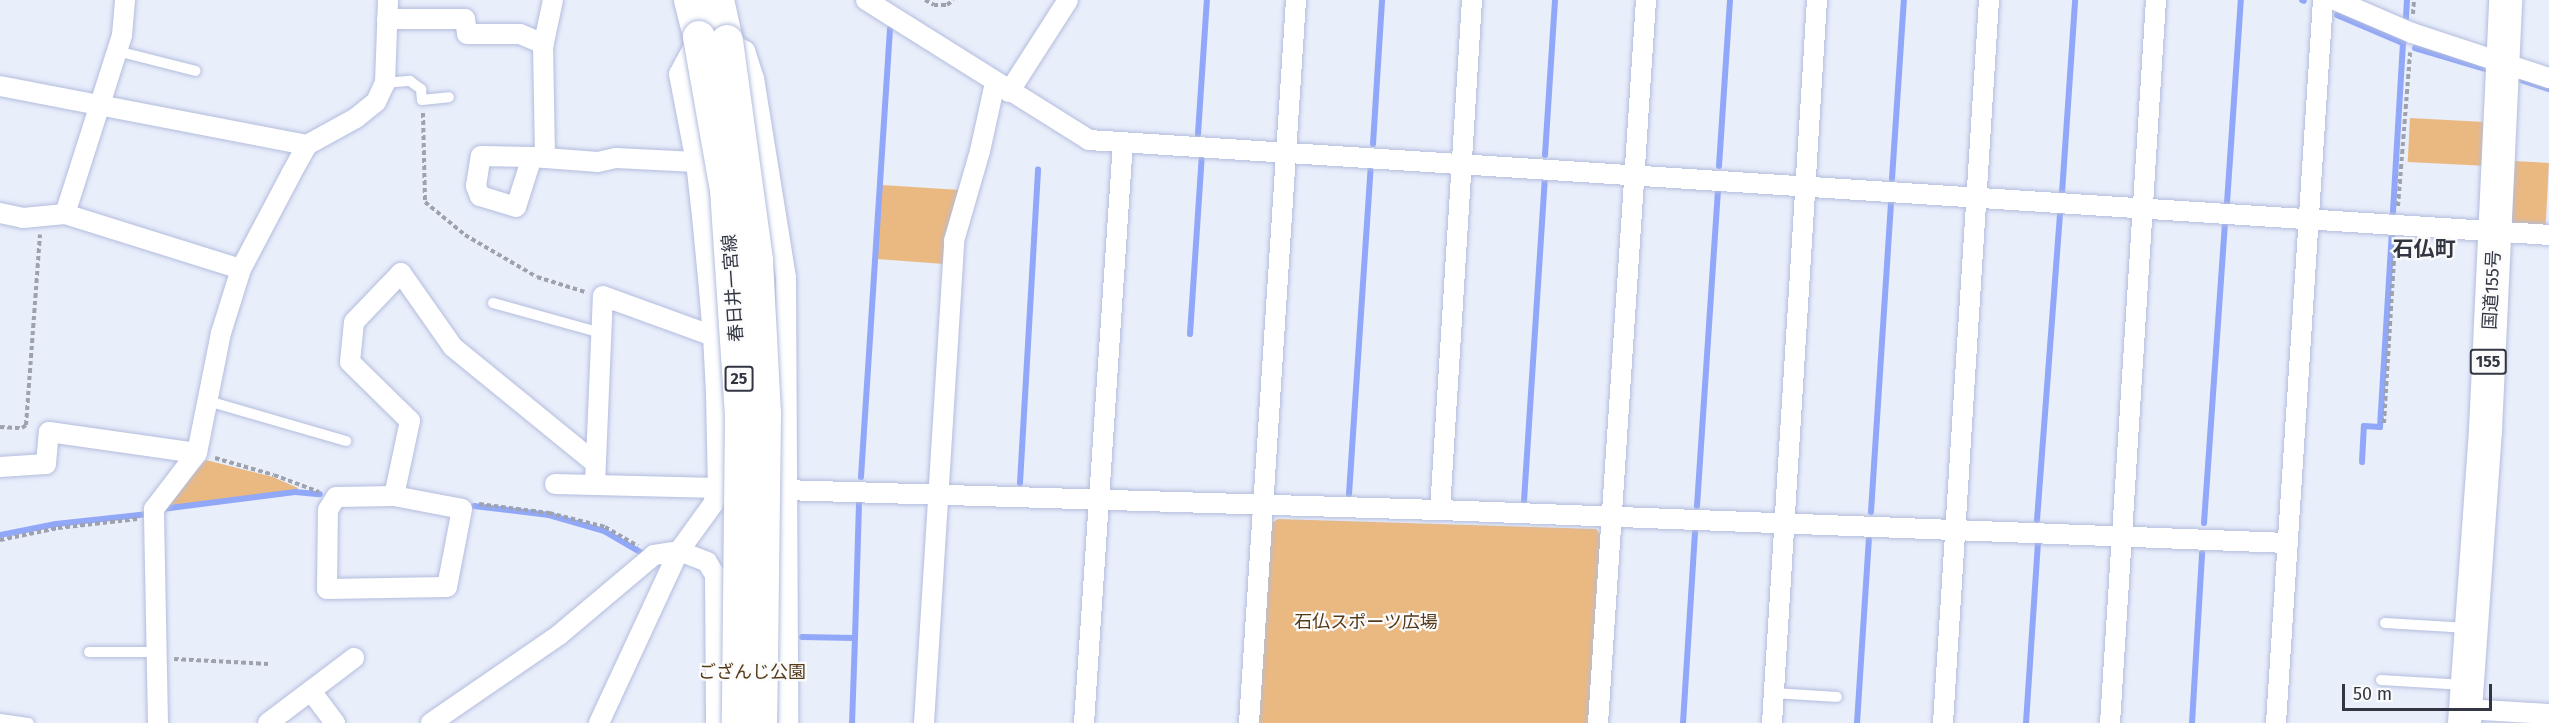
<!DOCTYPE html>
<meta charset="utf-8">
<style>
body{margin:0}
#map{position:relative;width:2549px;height:723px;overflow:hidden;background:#e9eefb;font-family:"Fira Sans","Noto Sans JP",sans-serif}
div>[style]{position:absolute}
.green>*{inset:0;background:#eab982;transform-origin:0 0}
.stream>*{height:6px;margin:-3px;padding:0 3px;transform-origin:3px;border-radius:3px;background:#91a7f8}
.path>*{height:4px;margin-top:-2px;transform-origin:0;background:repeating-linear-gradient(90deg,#9ea2af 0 4.5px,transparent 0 7.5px)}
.roads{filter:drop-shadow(0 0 2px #b3bddd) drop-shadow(0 0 2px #b3bddd)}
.lane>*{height:10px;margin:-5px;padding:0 5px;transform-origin:5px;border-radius:5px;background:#fff}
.street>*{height:20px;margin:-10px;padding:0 10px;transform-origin:10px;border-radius:10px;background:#fff}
.primary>*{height:32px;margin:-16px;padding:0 16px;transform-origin:16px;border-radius:16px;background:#fff}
.highway>*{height:33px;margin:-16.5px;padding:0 16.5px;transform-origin:16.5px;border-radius:16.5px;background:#fff}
.bridges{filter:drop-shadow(0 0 2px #b3bddd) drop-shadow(0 0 2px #b3bddd)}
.primary-bridge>*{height:32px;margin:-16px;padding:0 16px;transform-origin:16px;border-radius:16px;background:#fff}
span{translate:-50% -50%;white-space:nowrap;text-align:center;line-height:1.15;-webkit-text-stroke:4.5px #fbfbfb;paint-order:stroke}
.shield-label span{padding:2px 4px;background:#fbfbfb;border:2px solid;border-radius:4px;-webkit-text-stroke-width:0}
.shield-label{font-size:16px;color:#323643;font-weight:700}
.street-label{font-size:18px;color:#323643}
.park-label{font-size:18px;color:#553a1a}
.quarter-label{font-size:21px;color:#323643;font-weight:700}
.scale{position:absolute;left:2342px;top:684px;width:150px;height:27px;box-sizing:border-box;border:3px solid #323643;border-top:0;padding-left:8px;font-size:18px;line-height:21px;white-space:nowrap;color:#323643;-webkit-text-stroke:4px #fbfbfb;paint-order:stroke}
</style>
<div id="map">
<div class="green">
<div style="left:2410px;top:118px;width:75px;height:44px;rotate:3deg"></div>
<div style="left:2513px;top:161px;width:36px;height:62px;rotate:3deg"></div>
<div style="clip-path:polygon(882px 185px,960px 190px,944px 264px,877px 259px)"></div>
<div style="clip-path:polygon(206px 460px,273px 477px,298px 488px,297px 491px,161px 508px)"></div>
<div style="clip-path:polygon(1278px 519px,1596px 529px,1601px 535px,1590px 723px,1257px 723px,1270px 524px)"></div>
</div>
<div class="stream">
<div style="left:2302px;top:0;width:2px;rotate:27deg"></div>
<div style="left:2337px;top:15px;width:72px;rotate:23deg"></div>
<div style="left:2403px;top:43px;width:169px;rotate:93.4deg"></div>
<div style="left:2406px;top:18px;width:18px;rotate:-87deg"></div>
<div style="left:2415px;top:48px;width:74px;rotate:16.5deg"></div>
<div style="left:2521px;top:80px;width:29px;rotate:18deg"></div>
<div style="left:1198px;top:134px;width:134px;rotate:-86.2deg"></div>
<div style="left:1373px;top:144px;width:144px;rotate:-86.4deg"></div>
<div style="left:1545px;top:155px;width:155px;rotate:-86.3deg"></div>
<div style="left:1719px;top:166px;width:166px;rotate:-86.2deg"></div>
<div style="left:1892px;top:179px;width:179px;rotate:-86.2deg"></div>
<div style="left:2062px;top:193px;width:193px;rotate:-86.1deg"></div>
<div style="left:2227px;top:203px;width:203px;rotate:-86.1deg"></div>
<div style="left:1190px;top:334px;width:181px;rotate:-86.2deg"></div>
<div style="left:2362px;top:462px;width:36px;rotate:-87deg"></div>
<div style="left:2364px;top:426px;width:16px;rotate:4deg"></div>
<div style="left:2380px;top:427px;width:194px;rotate:-86.5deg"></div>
<div style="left:861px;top:477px;width:449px;rotate:-86.3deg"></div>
<div style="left:1020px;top:483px;width:314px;rotate:-86.7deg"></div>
<div style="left:1349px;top:494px;width:329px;rotate:-86.2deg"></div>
<div style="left:1524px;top:501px;width:324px;rotate:-86.3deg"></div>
<div style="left:474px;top:506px;width:76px;rotate:6.8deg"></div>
<div style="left:549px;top:515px;width:57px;rotate:16.2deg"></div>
<div style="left:604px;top:531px;width:44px;rotate:30.1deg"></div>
<div style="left:1697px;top:506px;width:319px;rotate:-86.2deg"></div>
<div style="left:162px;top:509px;width:134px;rotate:-7.3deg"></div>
<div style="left:295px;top:492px;width:25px;rotate:5deg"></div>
<div style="left:1871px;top:512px;width:311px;rotate:-86.3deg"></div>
<div style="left:2037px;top:520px;width:308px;rotate:-85.7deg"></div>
<div style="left:2204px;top:523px;width:300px;rotate:-86deg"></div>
<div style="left:0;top:535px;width:57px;rotate:-11.1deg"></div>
<div style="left:56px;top:524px;width:93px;rotate:-6.2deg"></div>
<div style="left:802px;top:637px;width:53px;rotate:1.1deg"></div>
<div style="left:855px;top:638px;width:85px;rotate:92deg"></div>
<div style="left:855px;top:638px;width:135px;rotate:-88.3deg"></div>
<div style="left:1683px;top:723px;width:191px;rotate:-86.4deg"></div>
<div style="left:1857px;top:723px;width:184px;rotate:-86.3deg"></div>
<div style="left:2026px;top:723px;width:183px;rotate:-86.2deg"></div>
<div style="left:2192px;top:723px;width:170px;rotate:-86.6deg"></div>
</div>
<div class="path">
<div style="left:925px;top:0;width:10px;rotate:29deg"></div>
<div style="left:934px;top:5px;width:13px"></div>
<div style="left:947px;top:5px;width:8px;rotate:-40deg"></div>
<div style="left:2413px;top:14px;width:14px;rotate:-86deg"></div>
<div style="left:423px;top:113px;width:89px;rotate:88.7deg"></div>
<div style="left:425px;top:202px;width:52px;rotate:39.5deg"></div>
<div style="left:465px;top:235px;width:83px;rotate:30.3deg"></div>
<div style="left:537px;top:277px;width:50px;rotate:17.4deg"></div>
<div style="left:2398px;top:206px;width:154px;rotate:-85.5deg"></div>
<div style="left:2384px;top:423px;width:180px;rotate:-86.5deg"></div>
<div style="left:0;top:427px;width:22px;rotate:3deg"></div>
<div style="left:22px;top:428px;width:5px;rotate:-37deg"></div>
<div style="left:26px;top:425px;width:191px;rotate:-85.8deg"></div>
<div style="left:215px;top:458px;width:61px;rotate:16.1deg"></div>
<div style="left:274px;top:475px;width:48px;rotate:20.7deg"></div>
<div style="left:479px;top:504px;width:71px;rotate:7.3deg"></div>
<div style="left:549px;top:513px;width:58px;rotate:14deg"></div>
<div style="left:605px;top:527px;width:38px;rotate:30deg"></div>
<div style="left:0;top:540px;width:59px;rotate:-11.7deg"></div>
<div style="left:58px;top:528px;width:80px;rotate:-6.5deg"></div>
<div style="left:174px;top:659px;width:95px;rotate:3deg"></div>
</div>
<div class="roads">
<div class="lane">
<div style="left:117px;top:51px;width:81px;rotate:14.2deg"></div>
<div style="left:385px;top:83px;width:25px;rotate:-5deg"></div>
<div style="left:410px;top:81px;width:14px;rotate:36deg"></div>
<div style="left:421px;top:89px;width:11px;rotate:85deg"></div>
<div style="left:422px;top:100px;width:27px;rotate:-6deg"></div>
<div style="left:493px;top:303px;width:112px;rotate:15.5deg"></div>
<div style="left:208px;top:401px;width:144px;rotate:16.2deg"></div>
<div style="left:2385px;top:623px;width:83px;rotate:3.4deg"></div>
<div style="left:89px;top:652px;width:69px"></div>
<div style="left:2381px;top:680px;width:84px;rotate:3.4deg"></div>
<div style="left:1774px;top:693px;width:63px;rotate:3.6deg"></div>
<div style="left:0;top:719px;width:29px;rotate:8deg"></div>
</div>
<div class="street">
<div style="left:866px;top:0;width:263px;rotate:32.1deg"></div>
<div style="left:1089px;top:140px;width:1463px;rotate:3.72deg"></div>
<div style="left:2335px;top:0;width:84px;rotate:23.2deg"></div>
<div style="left:2412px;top:33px;width:144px;rotate:18.2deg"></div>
<div style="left:387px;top:19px;width:78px"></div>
<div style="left:465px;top:19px;width:15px;rotate:82deg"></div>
<div style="left:467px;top:34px;width:53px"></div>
<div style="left:520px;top:34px;width:26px;rotate:23deg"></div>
<div style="left:699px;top:37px;width:42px;rotate:118.4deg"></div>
<div style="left:679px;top:74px;width:90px;rotate:79.1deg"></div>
<div style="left:696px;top:162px;width:54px;rotate:83.7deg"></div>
<div style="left:702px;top:216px;width:62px;rotate:84.5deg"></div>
<div style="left:708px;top:278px;width:58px;rotate:85.1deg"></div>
<div style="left:713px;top:336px;width:58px;rotate:87deg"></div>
<div style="left:716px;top:394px;width:94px;rotate:88.8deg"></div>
<div style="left:718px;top:488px;width:123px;rotate:-178.6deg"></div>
<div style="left:595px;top:485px;width:189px;rotate:-87.6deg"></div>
<div style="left:603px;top:296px;width:117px;rotate:20deg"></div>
<div style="left:727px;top:41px;width:21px;rotate:29deg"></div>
<div style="left:745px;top:51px;width:28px;rotate:72deg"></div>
<div style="left:754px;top:78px;width:203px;rotate:80.9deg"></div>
<div style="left:786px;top:278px;width:445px;rotate:89.7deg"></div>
<div style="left:0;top:86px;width:313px;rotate:10.9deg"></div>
<div style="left:1009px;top:92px;width:109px;rotate:-57.3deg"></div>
<div style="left:532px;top:157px;width:52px;rotate:107.7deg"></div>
<div style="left:516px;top:207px;width:38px;rotate:-163deg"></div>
<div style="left:480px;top:196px;width:11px;rotate:-112deg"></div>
<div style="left:476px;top:186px;width:30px;rotate:-81deg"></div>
<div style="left:481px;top:156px;width:51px;rotate:1.1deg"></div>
<div style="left:532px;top:157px;width:66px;rotate:4.3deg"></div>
<div style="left:598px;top:162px;width:18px;rotate:-13deg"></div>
<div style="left:616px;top:158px;width:80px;rotate:2.9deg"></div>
<div style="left:545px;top:158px;width:111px;rotate:-91deg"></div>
<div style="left:543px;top:47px;width:48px;rotate:-78deg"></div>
<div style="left:0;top:213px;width:24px;rotate:12deg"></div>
<div style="left:23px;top:218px;width:42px;rotate:-5.4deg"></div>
<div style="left:65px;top:214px;width:184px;rotate:17.4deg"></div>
<div style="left:65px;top:214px;width:188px;rotate:-72.3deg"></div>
<div style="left:122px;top:35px;width:35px;rotate:-85deg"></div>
<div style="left:0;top:467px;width:46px;rotate:-3.7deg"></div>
<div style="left:46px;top:464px;width:32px;rotate:-85deg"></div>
<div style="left:49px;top:432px;width:149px;rotate:8.1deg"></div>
<div style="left:555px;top:484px;width:40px;rotate:1.4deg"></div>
<div style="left:394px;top:496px;width:77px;rotate:-78deg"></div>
<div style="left:410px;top:421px;width:84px;rotate:-135.5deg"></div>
<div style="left:350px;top:362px;width:40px;rotate:-84.3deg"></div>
<div style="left:354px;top:322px;width:68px;rotate:-46.2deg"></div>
<div style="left:401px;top:273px;width:90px;rotate:54.9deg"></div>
<div style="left:453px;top:347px;width:183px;rotate:39.2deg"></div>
<div style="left:394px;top:496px;width:69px;rotate:10.8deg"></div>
<div style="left:462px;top:509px;width:79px;rotate:100.9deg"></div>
<div style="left:447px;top:587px;width:120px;rotate:179deg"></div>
<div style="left:327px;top:589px;width:79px;rotate:-89.3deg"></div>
<div style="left:328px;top:510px;width:15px;rotate:-58deg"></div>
<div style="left:336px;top:497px;width:58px;rotate:-1deg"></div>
<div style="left:1440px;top:510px;width:511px;rotate:-86.41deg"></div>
<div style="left:311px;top:691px;width:40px;rotate:53deg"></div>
<div style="left:2465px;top:709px;width:84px;rotate:3.4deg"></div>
<div style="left:158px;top:723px;width:214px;rotate:-91.1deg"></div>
<div style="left:154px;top:509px;width:71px;rotate:-52.5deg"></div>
<div style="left:197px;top:453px;width:122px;rotate:-78.7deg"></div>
<div style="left:221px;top:333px;width:67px;rotate:-72.6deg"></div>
<div style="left:241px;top:269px;width:107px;rotate:-62.2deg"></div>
<div style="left:291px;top:174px;width:33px;rotate:-61deg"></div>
<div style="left:307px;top:145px;width:56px;rotate:-28.9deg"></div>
<div style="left:356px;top:118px;width:26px;rotate:-39deg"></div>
<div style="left:376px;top:102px;width:21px;rotate:-65deg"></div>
<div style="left:385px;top:83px;width:83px;rotate:-87.9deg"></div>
<div style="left:268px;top:723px;width:108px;rotate:-37.1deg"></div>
<div style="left:431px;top:723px;width:155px;rotate:-34.5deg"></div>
<div style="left:559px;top:635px;width:124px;rotate:-40.1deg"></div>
<div style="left:654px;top:555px;width:25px;rotate:-9deg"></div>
<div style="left:679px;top:551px;width:30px;rotate:21deg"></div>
<div style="left:707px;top:562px;width:15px;rotate:58deg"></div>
<div style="left:715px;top:575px;width:148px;rotate:89.6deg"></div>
<div style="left:599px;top:723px;width:190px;rotate:-65.1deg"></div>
<div style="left:679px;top:551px;width:58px;rotate:-54.1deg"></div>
<div style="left:713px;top:504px;width:17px;rotate:-73deg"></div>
<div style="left:718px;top:488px;width:722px;rotate:1.75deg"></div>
<div style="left:1440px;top:510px;width:849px;rotate:2.23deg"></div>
<div style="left:924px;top:723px;width:483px;rotate:-86.4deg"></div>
<div style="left:954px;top:241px;width:94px;rotate:-73.9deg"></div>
<div style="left:980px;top:151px;width:70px;rotate:-77.6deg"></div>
<div style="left:1084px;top:723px;width:582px;rotate:-86.16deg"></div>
<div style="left:1249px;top:723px;width:725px;rotate:-86.28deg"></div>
<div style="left:1598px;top:723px;width:725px;rotate:-86.2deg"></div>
<div style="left:1772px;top:723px;width:724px;rotate:-86.44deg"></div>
<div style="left:1943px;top:723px;width:724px;rotate:-86.36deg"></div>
<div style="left:2110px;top:723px;width:724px;rotate:-86.36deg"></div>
<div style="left:2276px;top:723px;width:725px;rotate:-86.28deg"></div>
</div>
<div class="primary">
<div style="left:690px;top:0;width:38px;rotate:76deg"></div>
<div style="left:718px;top:0;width:42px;rotate:77.6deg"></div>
</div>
<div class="highway">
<div style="left:2464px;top:723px;width:295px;rotate:-85.9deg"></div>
<div style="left:2485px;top:429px;width:429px;rotate:-87.3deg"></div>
</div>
</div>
<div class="bridges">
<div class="primary-bridge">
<div style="left:699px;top:37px;width:155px;rotate:80deg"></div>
<div style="left:726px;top:190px;width:226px;rotate:86.2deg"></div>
<div style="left:741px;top:416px;width:307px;rotate:90.6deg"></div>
<div style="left:727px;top:41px;width:222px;rotate:82.2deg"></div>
<div style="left:757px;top:261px;width:153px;rotate:87deg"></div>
<div style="left:765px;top:414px;width:309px;rotate:90.7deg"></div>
</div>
</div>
<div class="shield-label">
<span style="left:2488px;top:362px">155</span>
<span style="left:739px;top:379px">25</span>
</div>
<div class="street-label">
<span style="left:733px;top:288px;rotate:-94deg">春日井一宮線</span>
<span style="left:2492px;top:290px;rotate:-87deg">国道155号</span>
</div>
<div class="park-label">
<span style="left:1366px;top:622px">石仏スポーツ広場</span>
<span style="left:752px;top:672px">ござんじ公園</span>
</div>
<div class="quarter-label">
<span style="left:2424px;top:249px">石仏町</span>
</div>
<div class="scale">50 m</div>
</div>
